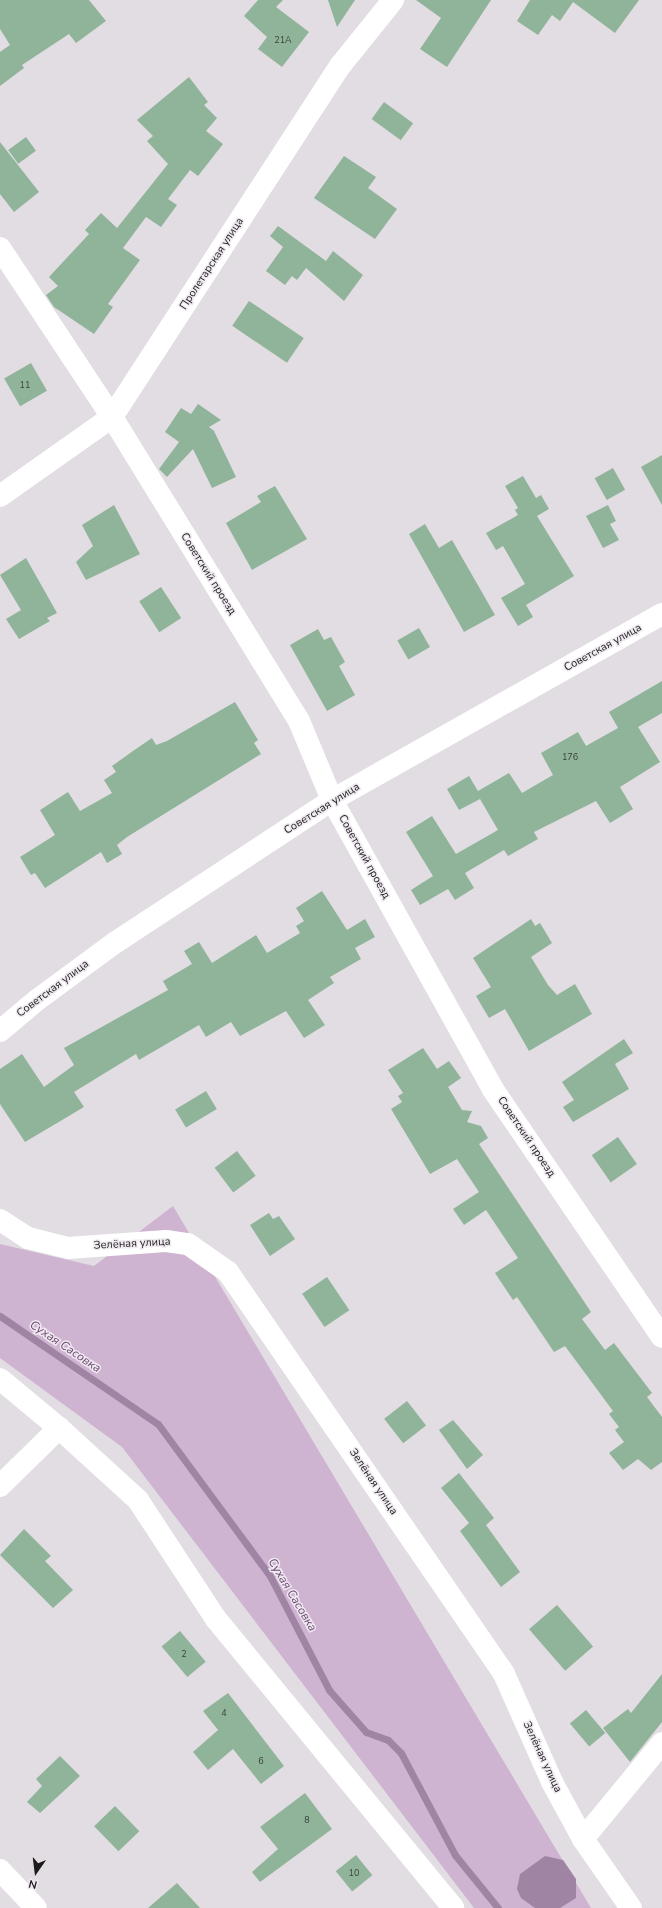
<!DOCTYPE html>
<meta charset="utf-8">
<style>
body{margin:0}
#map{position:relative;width:662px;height:1908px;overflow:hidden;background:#e2dce3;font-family:"Nunito Sans",sans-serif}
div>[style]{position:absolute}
.green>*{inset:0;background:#cfb4d2}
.water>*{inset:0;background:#a084a4}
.stream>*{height:7px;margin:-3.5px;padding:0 3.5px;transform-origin:3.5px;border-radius:3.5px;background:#a084a4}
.building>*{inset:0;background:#90b499;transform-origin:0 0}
.minor>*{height:22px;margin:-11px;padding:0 11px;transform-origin:11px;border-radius:11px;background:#fff}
span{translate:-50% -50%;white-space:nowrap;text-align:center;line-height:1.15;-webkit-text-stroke:3px #efe9f0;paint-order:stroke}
.number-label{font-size:9px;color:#39403b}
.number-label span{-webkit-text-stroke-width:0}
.street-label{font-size:11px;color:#1c1a1c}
.water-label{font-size:12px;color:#6c4471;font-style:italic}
.north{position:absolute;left:16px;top:1852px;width:40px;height:40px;-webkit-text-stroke:3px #efe9f0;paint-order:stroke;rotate:194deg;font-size:11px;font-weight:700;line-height:16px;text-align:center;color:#1c1a1c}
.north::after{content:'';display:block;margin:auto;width:14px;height:18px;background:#1c1a1c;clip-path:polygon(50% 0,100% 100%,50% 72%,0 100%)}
</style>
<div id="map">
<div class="green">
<div style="clip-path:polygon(173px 1206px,591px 1908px,474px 1908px,122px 1447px,0 1358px,0 1244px,94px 1266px)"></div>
</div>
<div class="water">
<div style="clip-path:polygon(545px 1856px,563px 1860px,576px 1879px,576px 1898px,560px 1908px,535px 1908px,521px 1898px,517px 1889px,520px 1874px)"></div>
</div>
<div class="stream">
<div style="left:0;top:1316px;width:191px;rotate:34.4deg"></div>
<div style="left:158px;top:1424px;width:189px;rotate:53.6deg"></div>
<div style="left:270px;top:1576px;width:128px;rotate:62.6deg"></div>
<div style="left:329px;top:1690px;width:56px;rotate:48.6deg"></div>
<div style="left:366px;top:1732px;width:23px;rotate:20deg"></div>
<div style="left:388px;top:1740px;width:18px;rotate:45deg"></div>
<div style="left:401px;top:1753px;width:115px;rotate:62.1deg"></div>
<div style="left:455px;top:1855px;width:68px;rotate:50.9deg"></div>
</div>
<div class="building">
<div style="clip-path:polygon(0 0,89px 0,106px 21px,76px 43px,69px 34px,22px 65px,24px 68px,0 86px,0 52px,10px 45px,0 29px)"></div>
<div style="clip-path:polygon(258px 0,283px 0,276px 7px,309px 32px,282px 67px,258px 49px,267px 37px,244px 16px)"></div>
<div style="clip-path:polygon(328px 0,355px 0,337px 27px)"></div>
<div style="clip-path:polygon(416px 0,491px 0,447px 67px,420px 49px,441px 18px)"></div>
<div style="clip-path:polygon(530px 0,639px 0,615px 33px,573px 2px,560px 21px,552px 15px,538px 35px,517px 21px)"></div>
<div style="clip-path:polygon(189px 77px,208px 102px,204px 105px,217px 118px,206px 131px,223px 144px,198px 176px,190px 170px,168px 199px,177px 205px,161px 227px,146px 217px,123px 248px,140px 260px,108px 304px,113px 307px,94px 334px,54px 307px,46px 295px,58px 286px,49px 277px,89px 234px,85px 230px,101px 213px,117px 228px,168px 164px,147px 141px,153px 136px,137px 120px)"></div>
<div style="left:384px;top:102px;width:36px;height:21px;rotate:36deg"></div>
<div style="left:26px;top:137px;width:17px;height:22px;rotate:54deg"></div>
<div style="clip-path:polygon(0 142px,39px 192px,14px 212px,0 194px)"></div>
<div style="clip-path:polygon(344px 156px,376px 177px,368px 188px,397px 209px,375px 239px,314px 198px)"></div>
<div style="clip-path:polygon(278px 226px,326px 261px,333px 251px,363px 275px,344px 301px,306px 268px,297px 280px,292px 276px,285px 285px,266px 271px,283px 247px,270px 236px)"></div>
<div style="left:249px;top:301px;width:66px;height:30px;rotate:34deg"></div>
<div style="left:31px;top:363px;width:32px;height:31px;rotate:60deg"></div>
<div style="clip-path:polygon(198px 404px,221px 420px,209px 427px,214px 431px,236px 477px,212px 488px,193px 449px,167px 477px,159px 469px,179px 442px,165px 432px,181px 408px,191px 414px)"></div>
<div style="clip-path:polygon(662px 455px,662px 505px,641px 467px)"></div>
<div style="left:613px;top:468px;width:25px;height:21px;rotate:61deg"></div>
<div style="clip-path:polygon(523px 476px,536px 498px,541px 495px,549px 509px,537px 516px,574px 576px,526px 605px,533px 617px,518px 626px,501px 598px,525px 584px,503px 546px,496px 550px,486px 533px,518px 515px,515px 510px,518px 508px,505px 486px)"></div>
<div style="clip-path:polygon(275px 486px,307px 539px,252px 570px,226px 523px,261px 502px,257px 496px)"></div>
<div style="clip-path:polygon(114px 505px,140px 554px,86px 580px,76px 562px,93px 546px,82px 525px)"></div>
<div style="clip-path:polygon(608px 505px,616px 521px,610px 524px,619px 540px,603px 548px,586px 516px)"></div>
<div style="clip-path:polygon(425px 524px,439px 548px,452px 540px,495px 615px,464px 632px,409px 534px)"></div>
<div style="clip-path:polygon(26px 558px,57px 613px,47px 618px,50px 621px,19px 639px,6px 619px,21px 610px,0 575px)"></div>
<div style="left:161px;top:587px;width:37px;height:26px;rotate:57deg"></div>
<div style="left:419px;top:628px;width:22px;height:25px;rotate:60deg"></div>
<div style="clip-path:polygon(318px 629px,324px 640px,331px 637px,345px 662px,339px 666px,355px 695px,327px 711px,290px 645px)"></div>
<div style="clip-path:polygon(662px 681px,662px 713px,638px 727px,660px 762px,620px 787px,633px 809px,610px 823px,596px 801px,534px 832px,538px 839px,508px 856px,504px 850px,465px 873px,474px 888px,455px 900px,448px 889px,420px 905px,411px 890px,433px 876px,406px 832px,432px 816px,456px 854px,498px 830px,480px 799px,459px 810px,447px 789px,469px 776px,478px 791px,509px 773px,522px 793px,553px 775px,541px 753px,578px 732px,586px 746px,618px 728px,609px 712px)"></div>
<div style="clip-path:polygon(235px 702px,258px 740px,254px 743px,261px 754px,127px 837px,117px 845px,122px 854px,107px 863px,101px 852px,45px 888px,35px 873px,31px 875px,20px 857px,55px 835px,40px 810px,68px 792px,80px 811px,112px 793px,104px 780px,116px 772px,112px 766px,133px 751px,152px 738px,156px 745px,167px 741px)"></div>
<div style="clip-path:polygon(322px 891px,347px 930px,365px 919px,375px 937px,355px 948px,361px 959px,330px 977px,334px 983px,308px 1000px,325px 1025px,304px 1038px,286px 1011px,240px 1036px,231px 1022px,206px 1037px,199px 1025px,139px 1060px,136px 1054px,74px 1092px,84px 1107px,25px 1142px,0 1104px,0 1069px,22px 1054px,44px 1087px,74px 1065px,64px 1048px,168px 990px,163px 981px,192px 964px,184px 951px,199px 942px,212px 963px,256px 935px,267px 953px,300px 933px,296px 926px,304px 921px,296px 908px)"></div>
<div style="clip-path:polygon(531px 919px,535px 926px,540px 923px,552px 943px,531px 957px,548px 985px,557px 995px,575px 984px,592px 1014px,529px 1051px,505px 1009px,489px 1018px,476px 996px,491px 987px,473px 958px)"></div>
<div style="clip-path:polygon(624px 1039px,633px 1053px,615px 1064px,629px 1089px,573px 1122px,563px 1107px,574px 1100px,562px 1082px)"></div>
<div style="clip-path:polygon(423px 1048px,437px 1069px,449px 1061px,461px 1078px,448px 1087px,462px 1110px,472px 1111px,467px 1122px,481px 1126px,488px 1138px,479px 1144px,591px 1312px,582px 1319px,605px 1350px,614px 1343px,652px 1393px,647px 1397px,662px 1417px,662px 1462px,651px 1470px,638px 1459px,623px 1470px,609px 1453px,624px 1442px,615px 1430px,619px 1427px,609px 1414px,613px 1411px,565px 1346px,554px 1352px,517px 1297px,513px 1300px,495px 1273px,518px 1258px,486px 1210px,464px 1225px,453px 1209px,479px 1192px,457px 1159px,430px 1174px,391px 1109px,402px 1102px,398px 1096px,403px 1093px,388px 1070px)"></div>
<div style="left:206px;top:1091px;width:21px;height:36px;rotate:59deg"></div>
<div style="left:618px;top:1137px;width:33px;height:32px;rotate:55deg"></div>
<div style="left:237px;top:1151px;width:31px;height:28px;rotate:53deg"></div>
<div style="clip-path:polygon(269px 1213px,273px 1219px,279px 1216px,295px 1239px,270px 1256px,250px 1225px)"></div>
<div style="left:327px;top:1277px;width:40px;height:30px;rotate:56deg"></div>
<div style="left:407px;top:1401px;width:31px;height:29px;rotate:52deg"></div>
<div style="clip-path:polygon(453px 1420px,483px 1455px,467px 1469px,439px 1430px)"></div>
<div style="clip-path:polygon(459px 1473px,494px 1518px,486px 1525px,520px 1572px,501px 1587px,460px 1531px,469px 1523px,441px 1488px)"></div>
<div style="clip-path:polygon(24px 1529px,51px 1556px,45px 1561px,73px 1590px,53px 1608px,0 1555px)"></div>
<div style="left:557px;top:1605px;width:55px;height:37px;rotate:49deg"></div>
<div style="left:180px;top:1631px;width:40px;height:24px;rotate:50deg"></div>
<div style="clip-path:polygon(662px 1674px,662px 1722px,630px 1762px,603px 1728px,628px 1709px,631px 1713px)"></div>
<div style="clip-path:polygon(228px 1693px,284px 1766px,261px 1784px,233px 1749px,208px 1770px,193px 1752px,218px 1730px,203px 1711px)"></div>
<div style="left:586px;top:1710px;width:30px;height:21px;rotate:50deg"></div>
<div style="clip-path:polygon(60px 1756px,80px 1776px,40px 1813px,27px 1802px,42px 1786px,36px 1779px)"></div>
<div style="clip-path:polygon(305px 1793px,332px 1829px,260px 1882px,252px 1872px,278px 1849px,260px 1827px)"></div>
<div style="left:115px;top:1806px;width:35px;height:29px;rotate:46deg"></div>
<div style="left:356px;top:1855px;width:26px;height:26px;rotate:51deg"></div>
<div style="clip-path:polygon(177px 1883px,200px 1908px,148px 1908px)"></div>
</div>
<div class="minor">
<div style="left:0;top:248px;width:203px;rotate:56.5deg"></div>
<div style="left:112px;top:417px;width:357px;rotate:58.4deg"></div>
<div style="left:299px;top:721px;width:86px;rotate:67.3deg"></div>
<div style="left:332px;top:800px;width:329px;rotate:60.9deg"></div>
<div style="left:492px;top:1088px;width:301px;rotate:55.7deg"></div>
<div style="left:0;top:496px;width:137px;rotate:-35.2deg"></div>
<div style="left:112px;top:417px;width:419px;rotate:-57deg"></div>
<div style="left:340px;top:66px;width:85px;rotate:-51.2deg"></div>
<div style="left:0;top:1031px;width:48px;rotate:-40deg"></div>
<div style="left:37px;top:1000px;width:98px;rotate:-36.3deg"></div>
<div style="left:116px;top:942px;width:258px;rotate:-33.3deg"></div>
<div style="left:332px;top:800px;width:379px;rotate:-29.4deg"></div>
<div style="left:0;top:1220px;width:33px;rotate:33deg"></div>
<div style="left:28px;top:1238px;width:41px;rotate:14deg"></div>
<div style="left:68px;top:1248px;width:98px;rotate:-4.1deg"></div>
<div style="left:166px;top:1241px;width:22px;rotate:8deg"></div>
<div style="left:188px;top:1244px;width:49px;rotate:35deg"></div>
<div style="left:228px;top:1272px;width:488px;rotate:55.5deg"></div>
<div style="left:504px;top:1674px;width:118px;rotate:66deg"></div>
<div style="left:552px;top:1782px;width:65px;rotate:61.5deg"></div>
<div style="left:583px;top:1839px;width:84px;rotate:55.2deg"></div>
<div style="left:0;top:1379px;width:77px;rotate:39.7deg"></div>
<div style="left:59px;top:1428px;width:107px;rotate:42.3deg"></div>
<div style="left:138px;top:1500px;width:142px;rotate:56.8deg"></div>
<div style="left:216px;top:1619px;width:374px;rotate:50.6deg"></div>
<div style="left:0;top:1486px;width:83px;rotate:-44.5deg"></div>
<div style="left:583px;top:1839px;width:124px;rotate:-50.5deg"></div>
<div style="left:0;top:1870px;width:52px;rotate:46.5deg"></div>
</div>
<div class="number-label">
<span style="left:283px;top:40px">21А</span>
<span style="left:25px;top:385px">11</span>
<span style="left:570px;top:757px">176</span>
<span style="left:184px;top:1654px">2</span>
<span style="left:224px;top:1713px">4</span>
<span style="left:261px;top:1761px">6</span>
<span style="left:307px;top:1820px">8</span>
<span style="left:354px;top:1873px">10</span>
</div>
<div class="street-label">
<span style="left:212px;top:264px;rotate:-57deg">Пролетарская улица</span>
<span style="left:208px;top:574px;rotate:58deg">Советский проезд</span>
<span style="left:603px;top:648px;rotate:-29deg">Советская улица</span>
<span style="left:322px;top:809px;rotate:-32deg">Советская улица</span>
<span style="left:364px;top:857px;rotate:61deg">Советский проезд</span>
<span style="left:53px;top:989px;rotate:-37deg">Советская улица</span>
<span style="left:526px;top:1137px;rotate:56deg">Советский проезд</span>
<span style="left:132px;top:1244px;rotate:-3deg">Зелёная улица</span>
<span style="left:373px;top:1482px;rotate:56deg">Зелёная улица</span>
<span style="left:542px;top:1757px;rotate:65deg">Зелёная улица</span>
</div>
<div class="water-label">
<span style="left:65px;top:1347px;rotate:34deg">Сухая Сасовка</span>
<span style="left:292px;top:1595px;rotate:59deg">Сухая Сасовка</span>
</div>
<div class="north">N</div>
</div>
